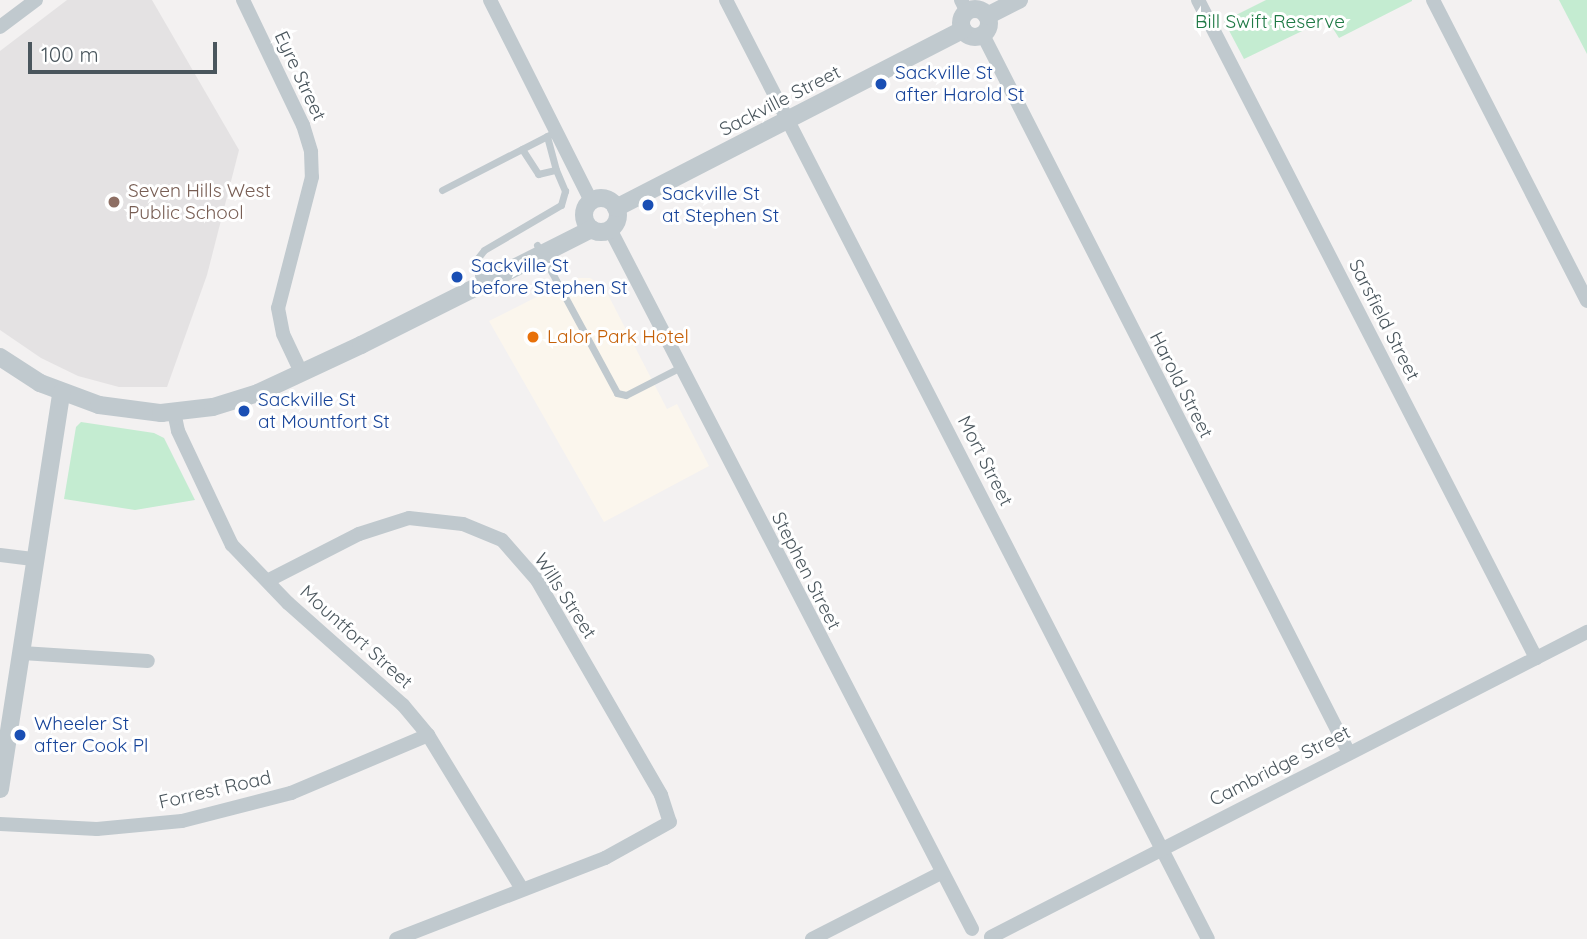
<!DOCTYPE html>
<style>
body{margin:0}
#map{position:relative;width:1587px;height:939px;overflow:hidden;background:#f3f1f1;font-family:Quicksand,sans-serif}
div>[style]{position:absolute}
.commercial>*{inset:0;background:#fbf6ed}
.education>*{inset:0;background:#e4e2e3}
.green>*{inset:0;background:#c4ecd1}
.service>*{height:7px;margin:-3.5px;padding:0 3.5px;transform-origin:3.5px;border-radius:3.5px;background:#c0c9ce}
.minor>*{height:14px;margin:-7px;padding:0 7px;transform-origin:7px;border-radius:7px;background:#c0c9ce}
.tertiary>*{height:18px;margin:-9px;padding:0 9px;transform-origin:9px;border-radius:9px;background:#c0c9ce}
.tertiary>.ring{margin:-9px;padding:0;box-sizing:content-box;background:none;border:18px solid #c0c9ce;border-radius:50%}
.dots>*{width:19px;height:19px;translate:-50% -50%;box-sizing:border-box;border:4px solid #fff;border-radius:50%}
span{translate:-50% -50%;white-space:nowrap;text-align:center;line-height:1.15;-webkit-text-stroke:6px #fff;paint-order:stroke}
.park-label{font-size:19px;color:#207a46}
.transit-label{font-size:19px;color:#164399}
.left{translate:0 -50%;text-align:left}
.street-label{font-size:19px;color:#4a565d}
.education-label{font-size:19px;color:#785e54}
.food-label{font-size:19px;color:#c56008}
.scale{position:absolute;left:28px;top:42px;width:189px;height:32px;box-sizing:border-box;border:4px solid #4a565d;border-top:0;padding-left:9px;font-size:21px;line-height:24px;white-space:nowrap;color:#4a565d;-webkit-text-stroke:5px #fff;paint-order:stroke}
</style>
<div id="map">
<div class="commercial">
<div style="clip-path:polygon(574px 278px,590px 278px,604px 287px,667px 409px,677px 404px,709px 466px,604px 522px,489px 321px)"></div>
</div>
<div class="education">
<div style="clip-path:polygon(67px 0,152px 0,239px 150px,207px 275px,167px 387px,119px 387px,78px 376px,41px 358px,0 330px,0 51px)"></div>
</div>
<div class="green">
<div style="clip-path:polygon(1266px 0,1412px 0,1412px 1px,1339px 38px,1327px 19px,1244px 59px,1224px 21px)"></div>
<div style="clip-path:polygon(1559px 0,1587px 0,1587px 54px)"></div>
<div style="clip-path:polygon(81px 422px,154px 433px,164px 438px,195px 500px,135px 510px,64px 499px,76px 427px)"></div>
</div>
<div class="service">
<div style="left:522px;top:149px;width:30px;rotate:57deg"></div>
<div style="left:538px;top:174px;width:18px;rotate:-13deg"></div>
<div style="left:556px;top:170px;width:35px;rotate:-105deg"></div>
<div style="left:442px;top:190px;width:129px;rotate:-27.2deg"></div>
<div style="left:537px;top:245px;width:168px;rotate:61.6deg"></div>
<div style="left:617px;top:393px;width:9px;rotate:13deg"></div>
<div style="left:626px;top:395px;width:59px;rotate:-27deg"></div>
<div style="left:478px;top:275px;width:16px;rotate:-94deg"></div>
<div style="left:477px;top:259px;width:11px;rotate:-52deg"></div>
<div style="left:484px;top:250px;width:89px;rotate:-30.3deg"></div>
<div style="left:561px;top:205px;width:15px;rotate:-74deg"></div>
<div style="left:565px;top:191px;width:23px;rotate:-113deg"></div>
</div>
<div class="minor">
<div style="left:243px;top:0;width:139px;rotate:64.4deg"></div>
<div style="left:303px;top:125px;width:28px;rotate:73deg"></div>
<div style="left:311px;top:152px;width:25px;rotate:88deg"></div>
<div style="left:312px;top:177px;width:135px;rotate:104.5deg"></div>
<div style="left:278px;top:308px;width:26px;rotate:79deg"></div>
<div style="left:283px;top:334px;width:42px;rotate:64.7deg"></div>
<div style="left:490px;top:0;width:225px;rotate:63.3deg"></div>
<div style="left:726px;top:0;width:1055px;rotate:62.83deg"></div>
<div style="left:961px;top:0;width:13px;rotate:63deg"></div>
<div style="left:1198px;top:0;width:740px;rotate:62.81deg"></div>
<div style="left:1433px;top:0;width:338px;rotate:62.9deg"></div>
<div style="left:0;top:27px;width:45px;rotate:-36.9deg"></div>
<div style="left:983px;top:35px;width:806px;rotate:62.99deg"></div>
<div style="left:610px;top:229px;width:788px;rotate:62.65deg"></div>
<div style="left:174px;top:412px;width:19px;rotate:78deg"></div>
<div style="left:178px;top:431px;width:126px;rotate:64.7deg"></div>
<div style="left:232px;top:545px;width:81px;rotate:46deg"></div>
<div style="left:288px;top:603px;width:154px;rotate:41.6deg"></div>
<div style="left:403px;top:705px;width:39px;rotate:50deg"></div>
<div style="left:428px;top:735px;width:180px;rotate:58.6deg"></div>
<div style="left:0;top:555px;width:35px;rotate:7deg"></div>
<div style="left:269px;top:580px;width:101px;rotate:-27.1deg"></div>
<div style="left:359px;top:534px;width:52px;rotate:-17.7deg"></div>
<div style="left:409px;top:518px;width:54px;rotate:6.3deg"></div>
<div style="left:463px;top:524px;width:42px;rotate:22.3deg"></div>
<div style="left:502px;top:540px;width:53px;rotate:48.8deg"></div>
<div style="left:537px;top:580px;width:248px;rotate:60deg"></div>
<div style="left:661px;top:795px;width:28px;rotate:72deg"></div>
<div style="left:670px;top:822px;width:74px;rotate:151deg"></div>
<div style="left:605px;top:858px;width:224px;rotate:158.8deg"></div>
<div style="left:22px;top:653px;width:126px;rotate:3.6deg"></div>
<div style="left:0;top:824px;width:97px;rotate:3deg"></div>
<div style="left:97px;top:829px;width:85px;rotate:-5.4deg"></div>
<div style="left:182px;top:821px;width:113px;rotate:-14.4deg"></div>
<div style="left:291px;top:793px;width:149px;rotate:-22.9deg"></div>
<div style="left:991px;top:937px;width:670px;rotate:-27.1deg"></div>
<div style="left:812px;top:939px;width:143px;rotate:-27.1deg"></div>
</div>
<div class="tertiary">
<div class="ring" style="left:961px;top:9px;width:10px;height:10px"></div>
<div style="left:987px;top:16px;width:36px;rotate:-27deg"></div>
<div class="ring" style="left:584px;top:198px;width:16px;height:16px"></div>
<div style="left:616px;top:208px;width:390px;rotate:-27.2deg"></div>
<div style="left:0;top:357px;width:48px;rotate:33deg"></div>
<div style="left:40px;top:383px;width:63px;rotate:20.4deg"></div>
<div style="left:99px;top:405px;width:63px;rotate:7.4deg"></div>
<div style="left:161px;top:413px;width:52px;rotate:-6.6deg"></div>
<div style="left:213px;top:407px;width:47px;rotate:-17.3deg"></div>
<div style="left:258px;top:393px;width:114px;rotate:-25deg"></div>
<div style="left:361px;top:345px;width:258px;rotate:-26.7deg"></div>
<div style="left:0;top:789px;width:401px;rotate:-81.2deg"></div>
</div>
<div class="dots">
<div style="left:881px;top:84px;background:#1a4fb4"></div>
<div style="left:114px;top:202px;background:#8d6e63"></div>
<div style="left:648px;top:205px;background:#1a4fb4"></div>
<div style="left:457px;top:277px;background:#1a4fb4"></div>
<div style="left:533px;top:337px;background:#e8710a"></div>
<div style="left:244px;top:411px;background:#1a4fb4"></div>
<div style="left:20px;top:735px;background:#1a4fb4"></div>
</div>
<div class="park-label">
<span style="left:1270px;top:22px">Bill Swift Reserve</span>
</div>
<div class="transit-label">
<span class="left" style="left:895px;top:84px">Sackville St<br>after Harold St</span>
<span class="left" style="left:662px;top:205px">Sackville St<br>at Stephen St</span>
<span class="left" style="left:471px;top:277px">Sackville St<br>before Stephen St</span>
<span class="left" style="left:258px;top:411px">Sackville St<br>at Mountfort St</span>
<span class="left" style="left:34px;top:735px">Wheeler St<br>after Cook Pl</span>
</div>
<div class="street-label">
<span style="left:300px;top:76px;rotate:65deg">Eyre Street</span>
<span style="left:780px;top:101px;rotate:-27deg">Sackville Street</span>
<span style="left:1384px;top:320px;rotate:63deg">Sarsfield Street</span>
<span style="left:1181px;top:385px;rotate:63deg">Harold Street</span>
<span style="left:985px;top:461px;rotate:63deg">Mort Street</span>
<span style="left:806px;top:571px;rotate:63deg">Stephen Street</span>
<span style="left:565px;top:596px;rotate:57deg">Wills Street</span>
<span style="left:356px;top:637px;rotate:42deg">Mountfort Street</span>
<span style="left:1280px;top:766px;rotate:-27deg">Cambridge Street</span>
<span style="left:215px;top:790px;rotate:-13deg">Forrest Road</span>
</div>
<div class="education-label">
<span class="left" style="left:128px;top:202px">Seven Hills West<br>Public School</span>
</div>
<div class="food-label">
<span class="left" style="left:547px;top:337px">Lalor Park Hotel</span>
</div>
<div class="scale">100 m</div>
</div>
